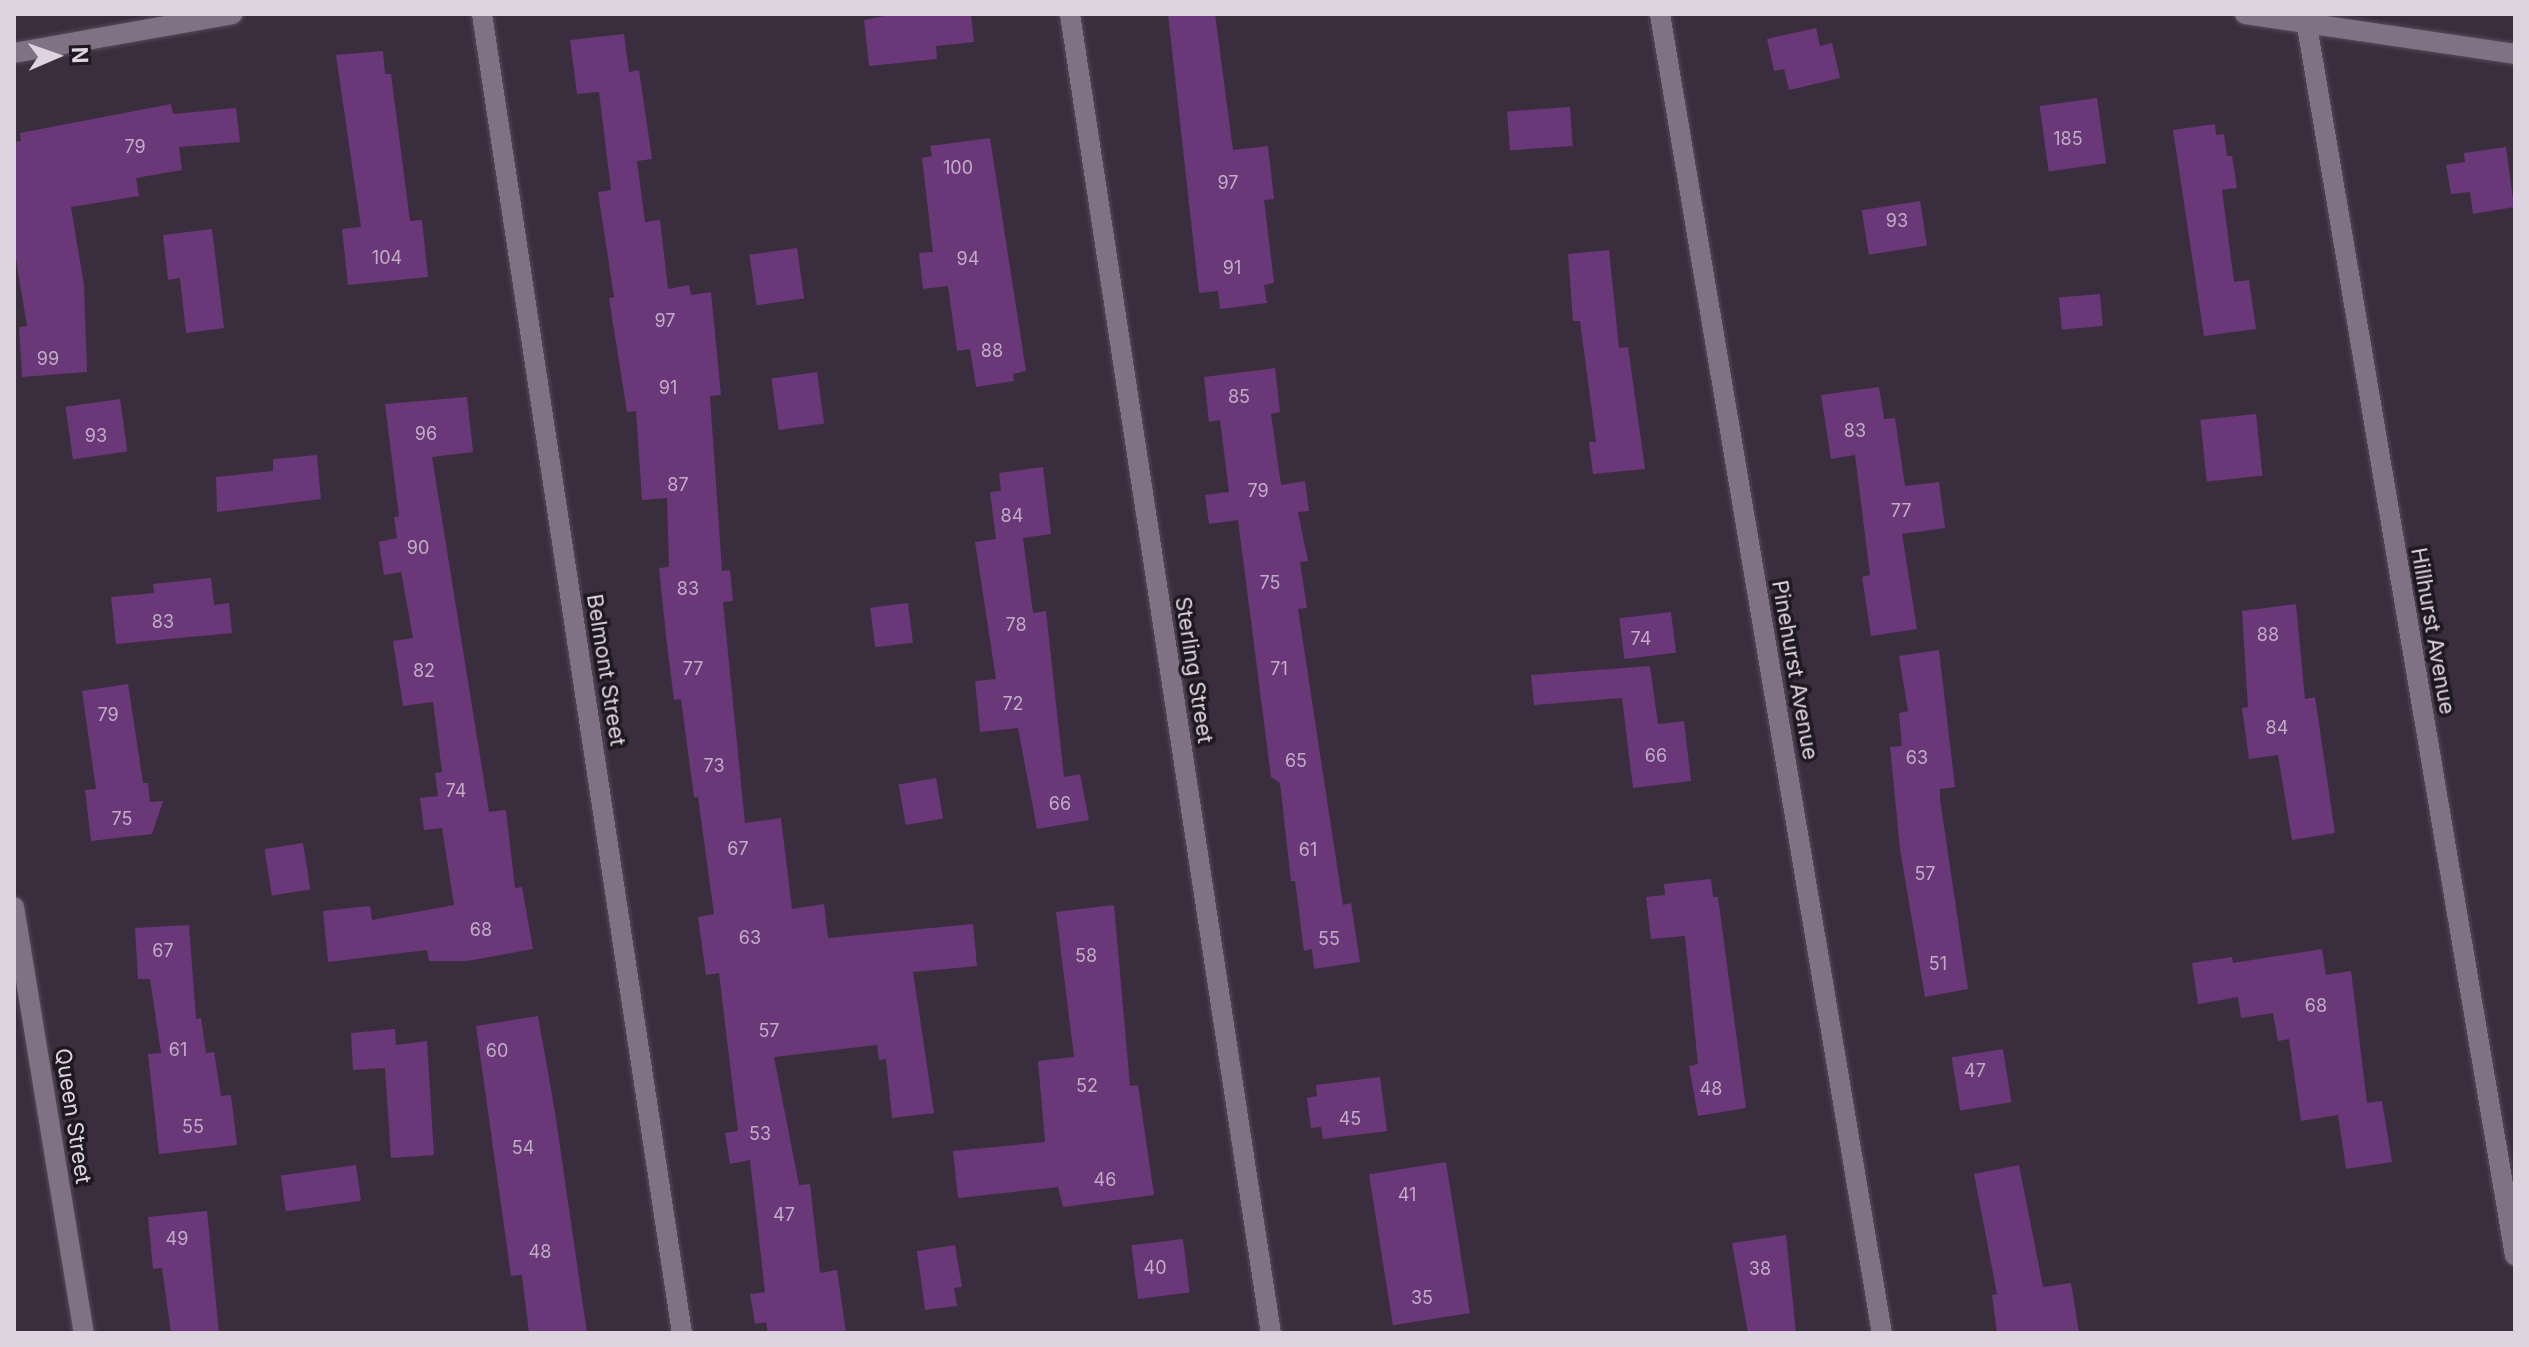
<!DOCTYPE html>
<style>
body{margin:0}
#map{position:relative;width:2529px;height:1347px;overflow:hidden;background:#3a2e3e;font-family:Inter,sans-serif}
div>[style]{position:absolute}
.building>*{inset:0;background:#6a3778;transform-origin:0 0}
.roads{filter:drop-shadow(0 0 2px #564b59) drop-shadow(0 0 2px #564b59)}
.minor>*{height:20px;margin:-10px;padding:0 10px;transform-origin:10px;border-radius:10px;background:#807284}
span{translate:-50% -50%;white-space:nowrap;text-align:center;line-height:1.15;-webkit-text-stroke:7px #1e1820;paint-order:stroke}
.number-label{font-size:18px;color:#c0adc5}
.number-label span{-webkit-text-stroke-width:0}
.street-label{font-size:22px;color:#ddd4df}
.frame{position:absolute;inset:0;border:16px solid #ddd4df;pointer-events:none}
.north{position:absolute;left:16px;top:16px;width:80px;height:80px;-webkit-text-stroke:6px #1e1820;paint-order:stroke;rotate:88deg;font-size:22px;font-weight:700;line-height:32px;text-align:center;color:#ddd4df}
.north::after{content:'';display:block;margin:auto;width:28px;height:36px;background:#ddd4df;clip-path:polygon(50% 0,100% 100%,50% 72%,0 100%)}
</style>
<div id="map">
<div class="building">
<div style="clip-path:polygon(894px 14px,971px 14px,974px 42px,936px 46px,937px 59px,869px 66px,864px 20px)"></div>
<div style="clip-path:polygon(1168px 14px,1215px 14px,1233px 150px,1268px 146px,1274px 199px,1264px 200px,1274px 283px,1264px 285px,1267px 303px,1220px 309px,1218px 291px,1199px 293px)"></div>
<div style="clip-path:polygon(1816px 28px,1820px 46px,1832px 43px,1840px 78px,1789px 90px,1784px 69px,1774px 71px,1767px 39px)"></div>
<div style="clip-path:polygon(624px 34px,629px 72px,639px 70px,652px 159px,637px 161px,645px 222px,660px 220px,668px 289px,689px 285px,691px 295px,711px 292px,721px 395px,710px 396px,722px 571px,730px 570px,733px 601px,723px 602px,745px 823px,781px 818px,792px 909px,824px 904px,828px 938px,973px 924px,977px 966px,913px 972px,934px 1113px,892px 1118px,886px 1059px,879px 1060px,877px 1045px,774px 1057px,799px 1185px,810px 1184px,820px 1273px,837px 1270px,846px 1333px,768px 1333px,766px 1322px,755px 1324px,750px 1294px,765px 1292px,750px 1160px,730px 1164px,725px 1133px,738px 1131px,719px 973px,706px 975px,698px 917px,714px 914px,698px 797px,694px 797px,681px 699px,674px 700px,666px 636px,659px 568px,669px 567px,667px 498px,642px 500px,636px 411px,627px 412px,609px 298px,614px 297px,598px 192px,611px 190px,599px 92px,577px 94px,570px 40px)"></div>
<div style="clip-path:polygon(383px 51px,385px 74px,391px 74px,410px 221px,422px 220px,428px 277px,348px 285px,342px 229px,361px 227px,336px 55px)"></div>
<div style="left:2097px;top:98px;width:66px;height:58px;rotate:82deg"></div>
<div style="clip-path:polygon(171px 104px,173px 114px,236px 108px,240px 142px,179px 147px,182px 170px,136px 178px,139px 196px,71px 207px,84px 285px,87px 372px,22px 377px,19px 327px,27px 326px,14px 247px,14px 142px,21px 141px,20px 133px)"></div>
<div style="left:1570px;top:107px;width:39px;height:63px;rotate:86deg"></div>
<div style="clip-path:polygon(2215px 124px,2216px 135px,2224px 134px,2227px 156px,2232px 156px,2237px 188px,2222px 190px,2234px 282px,2249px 280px,2256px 329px,2204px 336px,2173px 130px)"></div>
<div style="clip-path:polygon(990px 138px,1026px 371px,1013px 374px,1014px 381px,976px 387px,970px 349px,957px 351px,948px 286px,923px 289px,919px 253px,933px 252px,922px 158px,932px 156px,930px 146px)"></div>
<div style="clip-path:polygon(2506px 147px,2514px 207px,2473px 214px,2470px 192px,2451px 194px,2446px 165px,2465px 162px,2464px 153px)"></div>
<div style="left:1920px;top:201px;width:45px;height:59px;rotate:81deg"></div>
<div style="clip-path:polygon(212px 229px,224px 328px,186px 333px,180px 278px,168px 280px,163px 235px)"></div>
<div style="left:797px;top:248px;width:51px;height:48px;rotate:82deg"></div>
<div style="clip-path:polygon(1609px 250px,1619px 348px,1628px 347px,1645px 469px,1593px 474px,1589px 442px,1596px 442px,1580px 321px,1573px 321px,1568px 254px)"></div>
<div style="left:2100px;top:294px;width:32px;height:41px;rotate:85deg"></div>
<div style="clip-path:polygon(1275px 368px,1280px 412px,1271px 414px,1281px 485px,1305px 481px,1309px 511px,1298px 512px,1308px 561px,1300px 562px,1307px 608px,1298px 609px,1343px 905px,1351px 903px,1360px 962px,1314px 969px,1312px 949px,1304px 951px,1295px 881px,1291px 881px,1280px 783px,1271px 777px,1238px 520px,1209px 524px,1205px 495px,1229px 492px,1220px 420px,1209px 422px,1204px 377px)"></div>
<div style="left:817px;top:372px;width:52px;height:46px;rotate:82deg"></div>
<div style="clip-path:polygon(1879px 387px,1884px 419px,1895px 418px,1905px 486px,1939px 482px,1945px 528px,1902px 534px,1917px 629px,1871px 636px,1862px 577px,1870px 575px,1855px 455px,1831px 459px,1821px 395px)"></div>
<div style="clip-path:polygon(467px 397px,473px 452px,432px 457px,489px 812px,506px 810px,515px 888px,522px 887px,533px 949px,467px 961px,429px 961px,427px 950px,328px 962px,323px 911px,370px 906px,372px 920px,454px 905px,442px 828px,424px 830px,420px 798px,438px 796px,435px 773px,442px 772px,433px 702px,403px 706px,393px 641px,413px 638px,401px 572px,384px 575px,379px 542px,397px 538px,394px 517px,399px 516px,385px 404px)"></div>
<div style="left:120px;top:399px;width:53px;height:55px;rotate:82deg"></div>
<div style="left:2256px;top:414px;width:62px;height:56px;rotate:84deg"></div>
<div style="clip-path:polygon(317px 455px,321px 499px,217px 512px,216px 477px,273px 471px,273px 459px)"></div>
<div style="clip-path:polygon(1043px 467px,1051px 534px,1023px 538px,1033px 613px,1046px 611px,1064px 777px,1080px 774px,1089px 820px,1037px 829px,1018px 728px,980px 732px,975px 681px,996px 679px,975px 542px,996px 539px,990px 492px,1001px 491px,999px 473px)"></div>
<div style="clip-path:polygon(211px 578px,214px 605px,229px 603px,232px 633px,116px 644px,111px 597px,154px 593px,153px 584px)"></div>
<div style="left:908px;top:603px;width:40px;height:38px;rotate:83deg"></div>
<div style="clip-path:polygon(2296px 604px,2305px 699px,2315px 697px,2335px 833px,2292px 840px,2278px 755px,2249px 759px,2242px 708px,2248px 707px,2242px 611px)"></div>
<div style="left:1671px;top:612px;width:41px;height:52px;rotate:83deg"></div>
<div style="clip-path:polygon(1939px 650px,1955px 787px,1940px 789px,1940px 799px,1968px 989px,1925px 997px,1900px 849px,1890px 747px,1902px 746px,1899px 713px,1908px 711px,1899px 656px)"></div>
<div style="clip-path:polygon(1650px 666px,1658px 724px,1684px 721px,1691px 781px,1633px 788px,1622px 698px,1534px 705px,1531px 675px)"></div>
<div style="clip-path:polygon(128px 684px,143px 783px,148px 783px,150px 802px,163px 801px,152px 834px,91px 841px,85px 790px,96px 789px,82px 691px)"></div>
<div style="left:936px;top:778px;width:41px;height:38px;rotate:80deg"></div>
<div style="left:303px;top:843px;width:47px;height:39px;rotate:81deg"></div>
<div style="clip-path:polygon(1711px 879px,1713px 897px,1718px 897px,1746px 1108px,1698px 1116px,1689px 1066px,1698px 1064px,1685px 936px,1651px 939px,1646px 897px,1665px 895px,1664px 884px)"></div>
<div style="clip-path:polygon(1114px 905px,1130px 1086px,1138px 1085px,1154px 1195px,1063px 1207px,1058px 1187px,958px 1198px,953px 1151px,1045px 1142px,1038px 1061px,1074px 1057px,1056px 912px)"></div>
<div style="clip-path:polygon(189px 925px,196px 1019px,201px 1018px,206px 1053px,214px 1052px,221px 1096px,231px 1095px,237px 1145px,159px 1154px,148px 1054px,161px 1053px,150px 979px,138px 979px,135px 928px)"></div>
<div style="clip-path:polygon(2322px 949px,2326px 975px,2351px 971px,2367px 1103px,2382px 1101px,2392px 1162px,2346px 1169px,2338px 1115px,2301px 1121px,2289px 1039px,2278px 1041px,2273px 1013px,2241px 1018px,2238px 997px,2198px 1004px,2192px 963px,2232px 957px,2233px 963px)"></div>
<div style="clip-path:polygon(538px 1016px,555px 1112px,587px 1333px,529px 1333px,522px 1275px,511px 1276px,476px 1026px)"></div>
<div style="clip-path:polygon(395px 1029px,396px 1045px,427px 1041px,434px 1155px,391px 1158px,385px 1068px,353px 1070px,351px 1033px)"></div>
<div style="left:2003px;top:1049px;width:54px;height:52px;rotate:81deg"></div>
<div style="clip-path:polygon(1380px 1077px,1387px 1131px,1323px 1139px,1321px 1127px,1311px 1128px,1307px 1098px,1317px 1096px,1316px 1085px)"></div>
<div style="left:1446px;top:1162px;width:153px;height:78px;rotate:81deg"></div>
<div style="left:356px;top:1165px;width:36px;height:76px;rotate:82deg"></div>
<div style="clip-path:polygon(2019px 1165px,2043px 1287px,2071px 1283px,2079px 1333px,1997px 1333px,1992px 1295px,1997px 1294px,1974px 1174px)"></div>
<div style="clip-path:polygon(207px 1211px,219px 1333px,171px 1333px,162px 1268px,153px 1269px,148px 1217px)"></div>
<div style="clip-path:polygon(1786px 1235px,1796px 1333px,1748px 1333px,1732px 1243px)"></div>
<div style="left:1183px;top:1239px;width:54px;height:52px;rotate:83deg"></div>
<div style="clip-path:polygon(955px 1245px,962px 1287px,954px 1288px,957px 1306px,925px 1310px,917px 1251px)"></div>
</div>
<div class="roads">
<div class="minor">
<div style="left:482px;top:14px;width:1334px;rotate:81.38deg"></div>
<div style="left:1070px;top:14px;width:1334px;rotate:81.34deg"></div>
<div style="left:1660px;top:14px;width:1338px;rotate:80.45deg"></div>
<div style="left:2245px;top:14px;width:273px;rotate:8.4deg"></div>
<div style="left:2305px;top:14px;width:1259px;rotate:80.4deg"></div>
<div style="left:14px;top:53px;width:222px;rotate:-10.1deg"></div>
<div style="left:14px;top:907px;width:432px;rotate:80.7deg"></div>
</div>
</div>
<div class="number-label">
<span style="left:2068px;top:139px">185</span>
<span style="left:135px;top:147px">79</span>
<span style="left:958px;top:168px">100</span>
<span style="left:1228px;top:183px">97</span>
<span style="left:1897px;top:221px">93</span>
<span style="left:387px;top:258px">104</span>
<span style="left:968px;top:259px">94</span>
<span style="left:1232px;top:268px">91</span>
<span style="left:665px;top:321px">97</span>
<span style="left:992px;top:351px">88</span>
<span style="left:48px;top:359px">99</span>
<span style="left:668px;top:388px">91</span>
<span style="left:1239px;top:397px">85</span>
<span style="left:1855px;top:431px">83</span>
<span style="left:426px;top:434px">96</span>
<span style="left:96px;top:436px">93</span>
<span style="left:678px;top:485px">87</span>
<span style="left:1258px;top:491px">79</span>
<span style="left:1901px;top:511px">77</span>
<span style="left:1012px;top:516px">84</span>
<span style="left:418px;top:548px">90</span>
<span style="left:1270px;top:583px">75</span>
<span style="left:688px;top:589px">83</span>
<span style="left:163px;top:622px">83</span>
<span style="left:1016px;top:625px">78</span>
<span style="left:2268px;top:635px">88</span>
<span style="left:1641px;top:639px">74</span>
<span style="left:693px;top:669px">77</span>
<span style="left:1279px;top:669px">71</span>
<span style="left:424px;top:671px">82</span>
<span style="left:1013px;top:704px">72</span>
<span style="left:108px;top:715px">79</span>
<span style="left:2277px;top:728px">84</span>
<span style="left:1656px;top:756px">66</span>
<span style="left:1917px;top:758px">63</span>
<span style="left:1296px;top:761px">65</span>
<span style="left:714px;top:766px">73</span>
<span style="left:456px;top:791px">74</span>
<span style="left:1060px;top:804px">66</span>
<span style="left:122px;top:819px">75</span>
<span style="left:738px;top:849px">67</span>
<span style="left:1308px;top:850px">61</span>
<span style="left:1925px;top:874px">57</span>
<span style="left:481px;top:930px">68</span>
<span style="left:750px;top:938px">63</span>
<span style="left:1329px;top:939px">55</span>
<span style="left:163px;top:951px">67</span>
<span style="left:1086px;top:956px">58</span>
<span style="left:1938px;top:964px">51</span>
<span style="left:2316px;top:1006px">68</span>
<span style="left:769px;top:1031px">57</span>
<span style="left:178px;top:1050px">61</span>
<span style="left:497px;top:1051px">60</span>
<span style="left:1975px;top:1071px">47</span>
<span style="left:1087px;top:1086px">52</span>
<span style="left:1711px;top:1089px">48</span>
<span style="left:1350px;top:1119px">45</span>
<span style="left:193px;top:1127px">55</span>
<span style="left:760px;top:1134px">53</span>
<span style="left:523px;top:1148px">54</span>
<span style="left:1105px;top:1180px">46</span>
<span style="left:1407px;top:1195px">41</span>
<span style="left:784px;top:1215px">47</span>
<span style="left:177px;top:1239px">49</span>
<span style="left:540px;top:1252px">48</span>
<span style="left:1155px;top:1268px">40</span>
<span style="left:1760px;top:1269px">38</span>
<span style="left:1422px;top:1298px">35</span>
</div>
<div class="street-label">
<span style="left:2433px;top:631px;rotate:80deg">Hillhurst Avenue</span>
<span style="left:606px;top:670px;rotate:81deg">Belmont Street</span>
<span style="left:1194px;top:670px;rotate:81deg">Sterling Street</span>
<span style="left:1795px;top:670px;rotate:80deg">Pinehurst Avenue</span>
<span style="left:73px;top:1116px;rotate:81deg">Queen Street</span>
</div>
<div class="frame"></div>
<div class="north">N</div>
</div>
